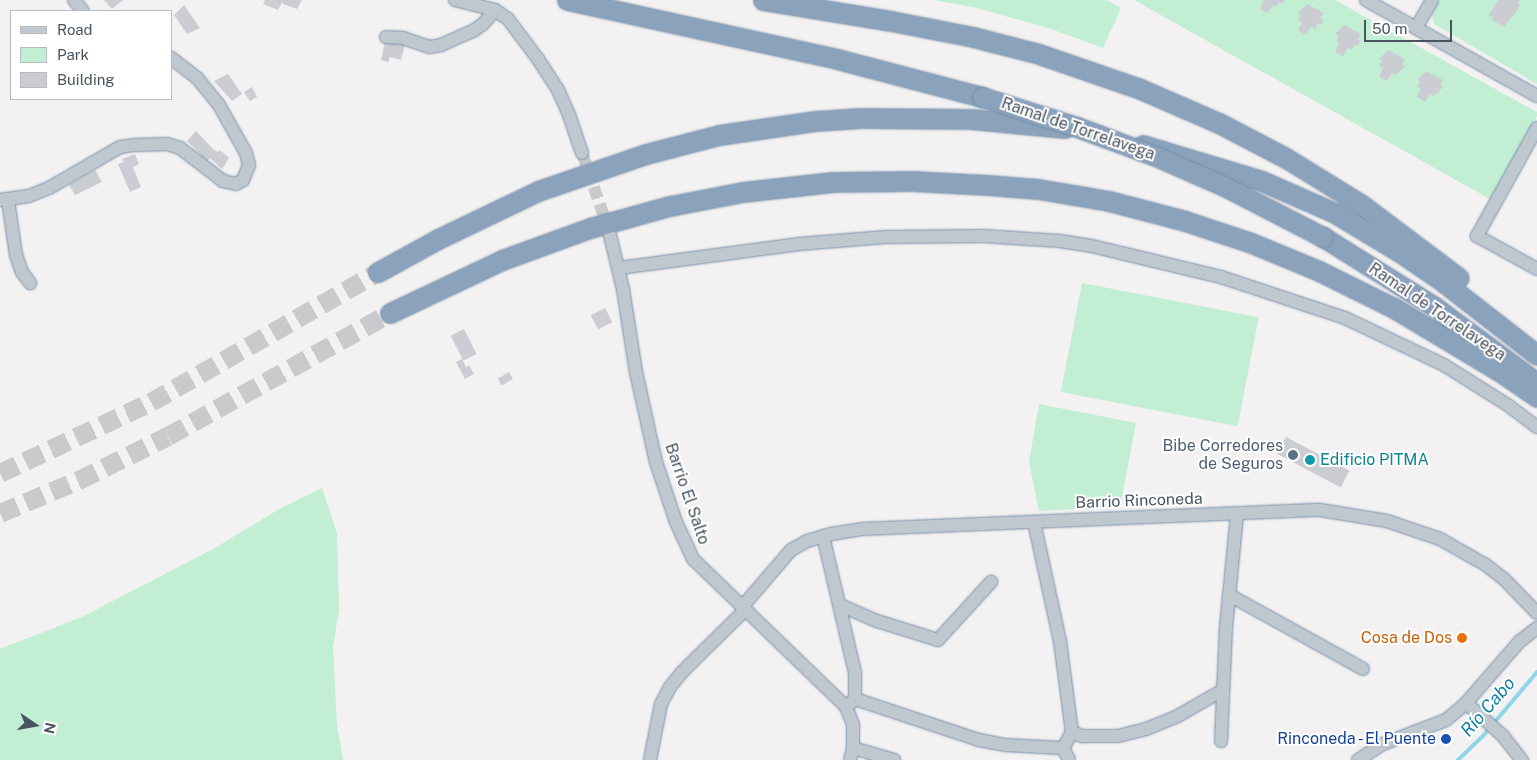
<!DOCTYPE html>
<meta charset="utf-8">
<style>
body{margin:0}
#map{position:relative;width:1537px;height:760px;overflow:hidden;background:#f3f1f1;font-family:"Public Sans",sans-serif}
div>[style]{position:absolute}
.green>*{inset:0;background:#c2eed4;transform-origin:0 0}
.stream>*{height:4px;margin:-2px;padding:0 2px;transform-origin:2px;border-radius:2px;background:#91d5ea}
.building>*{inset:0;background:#cbcdd3;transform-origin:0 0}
.minor-tunnel>*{height:12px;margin-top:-6px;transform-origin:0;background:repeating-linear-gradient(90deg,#c8cacc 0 12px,transparent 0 18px)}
.highway-tunnel>*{height:19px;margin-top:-9.5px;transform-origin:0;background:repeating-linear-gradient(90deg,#c8cacc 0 19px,transparent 0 28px)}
.roads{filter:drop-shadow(0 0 1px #768da9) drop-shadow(0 0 1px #768da9)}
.minor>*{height:12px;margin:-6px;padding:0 6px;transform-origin:6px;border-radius:6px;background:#bfc8cf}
.highway>*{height:19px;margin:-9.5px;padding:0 9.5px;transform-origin:9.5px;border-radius:9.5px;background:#8ba2bd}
.bridges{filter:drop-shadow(0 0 1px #768da9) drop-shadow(0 0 1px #768da9)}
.highway-bridge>*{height:19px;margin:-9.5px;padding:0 9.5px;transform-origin:9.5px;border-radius:9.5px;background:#8ba2bd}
.dots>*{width:14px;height:14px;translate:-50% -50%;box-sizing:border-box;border:2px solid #fff;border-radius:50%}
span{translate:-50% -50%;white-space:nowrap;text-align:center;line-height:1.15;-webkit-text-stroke:4px #fff;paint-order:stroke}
.street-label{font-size:16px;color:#49545e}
.service-label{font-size:16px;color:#4e5e75}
.right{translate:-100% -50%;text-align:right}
.culture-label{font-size:16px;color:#0d838f}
.left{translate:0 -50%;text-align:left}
.food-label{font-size:16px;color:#c56008}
.transit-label{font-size:16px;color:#164399}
.water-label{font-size:18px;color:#1180a1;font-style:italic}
.legend{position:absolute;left:10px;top:10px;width:162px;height:90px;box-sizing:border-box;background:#fff;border:1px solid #b6bbbf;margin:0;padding:6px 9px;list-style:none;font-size:15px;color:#49545e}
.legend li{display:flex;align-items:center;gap:10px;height:25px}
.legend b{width:25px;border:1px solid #b6bbbf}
.north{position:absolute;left:10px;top:700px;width:50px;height:50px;-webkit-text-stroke:4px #fff;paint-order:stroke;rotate:102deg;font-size:14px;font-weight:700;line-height:20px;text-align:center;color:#49545e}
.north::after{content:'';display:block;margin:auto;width:18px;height:22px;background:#49545e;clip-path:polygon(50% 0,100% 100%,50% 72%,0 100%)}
.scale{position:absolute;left:1364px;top:20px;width:88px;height:22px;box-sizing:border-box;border:2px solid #49545e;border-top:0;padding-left:6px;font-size:15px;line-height:18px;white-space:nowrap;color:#49545e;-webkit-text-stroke:4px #fff;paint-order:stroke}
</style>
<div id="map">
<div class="green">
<div style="clip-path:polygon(933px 0,1107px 0,1121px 8px,1103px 48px,1051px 29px,977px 8px)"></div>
<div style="clip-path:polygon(1134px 0,1335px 0,1537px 112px,1537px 116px,1490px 199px)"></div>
<div style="clip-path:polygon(1439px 0,1537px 0,1537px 84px,1434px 24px,1432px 14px)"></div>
<div style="left:1082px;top:283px;width:180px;height:111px;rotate:11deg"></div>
<div style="clip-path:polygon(1039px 404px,1136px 423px,1120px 507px,1039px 511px,1029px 462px)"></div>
<div style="clip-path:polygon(322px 488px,337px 533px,339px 610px,333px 647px,337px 724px,343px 760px,0 760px,0 649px,82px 617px,215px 548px,281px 508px)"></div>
</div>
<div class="stream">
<div style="left:1458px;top:760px;width:35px;rotate:-44deg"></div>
<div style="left:1483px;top:736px;width:84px;rotate:-49.8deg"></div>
</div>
<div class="building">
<div style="clip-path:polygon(104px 0,123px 0,112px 9px)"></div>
<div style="clip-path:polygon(265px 0,302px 0,297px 9px,283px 4px,282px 2px,278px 10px,263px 4px)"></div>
<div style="clip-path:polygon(1264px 0,1285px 0,1282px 4px,1279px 2px,1276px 7px,1273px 5px,1267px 13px,1260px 9px)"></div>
<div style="clip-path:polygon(1499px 0,1520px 0,1518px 3px,1520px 5px,1516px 12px,1504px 27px,1492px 20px,1493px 17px,1488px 15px)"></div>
<div style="clip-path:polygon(1307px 4px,1324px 13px,1320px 18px,1324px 20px,1321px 25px,1318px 23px,1315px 29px,1311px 27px,1306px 35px,1298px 30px,1302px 22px,1298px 20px,1301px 14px,1298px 13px)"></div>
<div style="clip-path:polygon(184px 5px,200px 28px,187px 34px,174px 15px)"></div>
<div style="clip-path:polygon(1344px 25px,1361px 34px,1358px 39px,1361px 41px,1358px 46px,1355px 45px,1352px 50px,1348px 48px,1343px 56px,1335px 52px,1339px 43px,1336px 41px,1339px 36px,1335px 34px)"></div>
<div style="clip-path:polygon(385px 41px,400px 45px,400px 43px,405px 44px,401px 60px,390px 57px,388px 62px,381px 60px)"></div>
<div style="clip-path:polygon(1388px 50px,1405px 59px,1402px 64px,1405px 66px,1396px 75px,1392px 73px,1387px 81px,1379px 77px,1383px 68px,1379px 66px,1382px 60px,1379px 59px)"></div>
<div style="clip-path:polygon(1426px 71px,1443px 80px,1440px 85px,1443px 87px,1434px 96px,1430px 94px,1425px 102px,1417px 97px,1421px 88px,1417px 87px,1420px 81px,1417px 80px)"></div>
<div style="clip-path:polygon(228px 74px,242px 94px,232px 101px,214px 81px)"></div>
<div style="clip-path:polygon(252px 87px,257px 97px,250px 101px,244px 92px)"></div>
<div style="clip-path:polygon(196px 131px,214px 150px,218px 152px,220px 150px,229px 158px,222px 169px,210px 158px,207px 161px,187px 141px)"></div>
<div style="clip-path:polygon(135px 154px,139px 164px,133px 167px,141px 187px,130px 192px,118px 164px,124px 162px,122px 159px)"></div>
<div style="clip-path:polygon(95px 170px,102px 182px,75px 195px,69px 185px)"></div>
<div style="left:605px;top:308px;width:16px;height:16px;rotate:63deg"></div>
<div style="left:464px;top:329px;width:28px;height:15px;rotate:63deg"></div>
<div style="clip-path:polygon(462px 359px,466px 367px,469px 365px,474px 374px,465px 379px,456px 362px)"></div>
<div style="left:509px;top:372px;width:8px;height:13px;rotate:60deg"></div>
<div style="left:1286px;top:437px;width:72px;height:19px;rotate:28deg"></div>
</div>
<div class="minor-tunnel">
<div style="left:582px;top:153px;width:83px;rotate:70.9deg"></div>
</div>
<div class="highway-tunnel">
<div style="left:0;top:473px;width:167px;rotate:-25.2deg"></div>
<div style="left:151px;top:402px;width:262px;rotate:-29.8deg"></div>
<div style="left:0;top:513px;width:86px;rotate:-22.7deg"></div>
<div style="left:79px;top:480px;width:99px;rotate:-26.3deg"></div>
<div style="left:168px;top:436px;width:254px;rotate:-29deg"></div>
</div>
<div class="roads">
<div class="minor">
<div style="left:74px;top:0;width:14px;rotate:51deg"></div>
<div style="left:455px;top:0;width:41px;rotate:14deg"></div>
<div style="left:495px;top:10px;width:16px;rotate:35deg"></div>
<div style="left:508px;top:19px;width:50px;rotate:53.1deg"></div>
<div style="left:538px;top:59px;width:37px;rotate:57deg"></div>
<div style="left:558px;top:90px;width:27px;rotate:66deg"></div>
<div style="left:569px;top:115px;width:40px;rotate:71.1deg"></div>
<div style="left:1366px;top:0;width:196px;rotate:29.3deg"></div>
<div style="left:1416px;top:28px;width:32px;rotate:-60deg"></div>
<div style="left:386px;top:37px;width:17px;rotate:3deg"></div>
<div style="left:403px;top:38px;width:28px;rotate:19deg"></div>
<div style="left:429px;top:47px;width:12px;rotate:-9deg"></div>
<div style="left:441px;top:45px;width:35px;rotate:-24deg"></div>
<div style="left:473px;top:31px;width:12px;rotate:-35deg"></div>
<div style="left:483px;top:24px;width:18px;rotate:-49deg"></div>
<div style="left:1537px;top:128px;width:124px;rotate:119.1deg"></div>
<div style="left:1477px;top:236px;width:68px;rotate:28.8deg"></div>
<div style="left:0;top:200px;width:29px;rotate:-8deg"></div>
<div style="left:29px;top:196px;width:22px;rotate:-22deg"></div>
<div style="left:49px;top:188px;width:82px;rotate:-30deg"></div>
<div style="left:120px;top:147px;width:15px;rotate:-8deg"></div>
<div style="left:135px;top:145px;width:32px;rotate:-2deg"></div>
<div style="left:167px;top:144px;width:14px;rotate:17deg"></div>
<div style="left:180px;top:148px;width:54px;rotate:37.5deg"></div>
<div style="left:223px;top:181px;width:13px;rotate:13deg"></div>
<div style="left:236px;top:184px;width:8px;rotate:-30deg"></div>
<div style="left:243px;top:180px;width:16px;rotate:-68deg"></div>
<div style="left:249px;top:165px;width:12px;rotate:-104deg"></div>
<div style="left:246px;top:153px;width:55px;rotate:-119.4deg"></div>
<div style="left:219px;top:105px;width:35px;rotate:-129deg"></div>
<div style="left:197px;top:78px;width:33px;rotate:-142deg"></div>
<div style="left:8px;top:200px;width:56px;rotate:81.7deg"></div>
<div style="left:16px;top:255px;width:18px;rotate:71deg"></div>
<div style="left:22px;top:272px;width:14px;rotate:54deg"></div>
<div style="left:610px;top:235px;width:56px;rotate:76.5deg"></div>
<div style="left:623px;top:289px;width:84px;rotate:81.1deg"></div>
<div style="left:636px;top:372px;width:92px;rotate:77.5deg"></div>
<div style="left:656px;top:462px;width:63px;rotate:71.6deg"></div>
<div style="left:676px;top:522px;width:41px;rotate:65.3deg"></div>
<div style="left:693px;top:559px;width:213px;rotate:44deg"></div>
<div style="left:846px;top:707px;width:18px;rotate:68deg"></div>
<div style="left:853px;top:724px;width:24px;rotate:90deg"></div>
<div style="left:853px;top:748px;width:12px;rotate:104deg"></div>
<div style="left:619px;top:268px;width:182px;rotate:-7.6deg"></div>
<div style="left:799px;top:244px;width:87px;rotate:-4.6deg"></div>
<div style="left:886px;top:237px;width:97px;rotate:-0.6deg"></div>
<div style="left:983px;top:236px;width:77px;rotate:3.7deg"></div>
<div style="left:1060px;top:241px;width:36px;rotate:9deg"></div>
<div style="left:1096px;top:247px;width:129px;rotate:13.5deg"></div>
<div style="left:1221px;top:277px;width:131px;rotate:18.3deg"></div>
<div style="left:1345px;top:318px;width:110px;rotate:25.4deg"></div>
<div style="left:1444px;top:365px;width:77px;rotate:32.2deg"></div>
<div style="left:1509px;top:406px;width:35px;rotate:37deg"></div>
<div style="left:1034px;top:522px;width:122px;rotate:77.7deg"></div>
<div style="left:1060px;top:641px;width:92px;rotate:82.5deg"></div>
<div style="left:1072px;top:732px;width:18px;rotate:119deg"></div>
<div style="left:823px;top:536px;width:140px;rotate:76.8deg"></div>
<div style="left:855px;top:672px;width:27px;rotate:90deg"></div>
<div style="left:1229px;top:595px;width:153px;rotate:28.9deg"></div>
<div style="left:840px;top:605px;width:40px;rotate:23.4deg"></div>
<div style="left:877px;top:621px;width:64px;rotate:17.3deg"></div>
<div style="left:938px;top:640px;width:79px;rotate:-47.6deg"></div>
<div style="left:742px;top:607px;width:75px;rotate:-49.3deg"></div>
<div style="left:791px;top:550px;width:18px;rotate:-29deg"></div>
<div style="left:807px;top:541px;width:25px;rotate:-16deg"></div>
<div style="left:831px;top:534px;width:31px;rotate:-9deg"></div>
<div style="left:862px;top:529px;width:458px;rotate:-2.4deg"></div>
<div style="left:1320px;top:510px;width:68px;rotate:9.3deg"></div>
<div style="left:1387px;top:521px;width:56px;rotate:18.8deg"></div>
<div style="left:1440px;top:539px;width:53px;rotate:29.5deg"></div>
<div style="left:1486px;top:565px;width:23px;rotate:38deg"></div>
<div style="left:1504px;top:579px;width:47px;rotate:45.9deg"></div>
<div style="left:1466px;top:703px;width:50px;rotate:41.7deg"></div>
<div style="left:1503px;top:736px;width:31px;rotate:52deg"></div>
<div style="left:846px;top:707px;width:12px;rotate:-42deg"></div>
<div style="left:855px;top:699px;width:131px;rotate:18.3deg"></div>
<div style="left:979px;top:740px;width:26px;rotate:11deg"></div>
<div style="left:1005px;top:745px;width:58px;rotate:3deg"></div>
<div style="left:1072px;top:732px;width:11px;rotate:22deg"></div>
<div style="left:1082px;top:736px;width:36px"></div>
<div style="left:1118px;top:736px;width:29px;rotate:-14deg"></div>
<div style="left:1146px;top:729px;width:32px;rotate:-22deg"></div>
<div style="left:1176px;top:717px;width:54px;rotate:-29.9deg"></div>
<div style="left:1221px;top:741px;width:114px;rotate:-87.5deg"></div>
<div style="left:1226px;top:627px;width:114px;rotate:-84.4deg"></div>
<div style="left:853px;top:748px;width:43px;rotate:16.3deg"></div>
<div style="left:1063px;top:748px;width:13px;rotate:63deg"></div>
<div style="left:650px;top:760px;width:57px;rotate:-78.9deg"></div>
<div style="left:661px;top:704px;width:19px;rotate:-62deg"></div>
<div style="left:670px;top:687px;width:19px;rotate:-51deg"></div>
<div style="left:682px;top:672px;width:88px;rotate:-44.5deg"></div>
<div style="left:1358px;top:760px;width:30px;rotate:-33deg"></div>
<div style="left:1383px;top:744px;width:67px;rotate:-20.9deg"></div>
<div style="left:1446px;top:720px;width:26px;rotate:-40deg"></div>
<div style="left:1466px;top:703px;width:81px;rotate:-49deg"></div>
<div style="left:1519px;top:642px;width:23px;rotate:-38deg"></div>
</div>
<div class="highway">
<div style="left:567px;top:0;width:276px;rotate:12.3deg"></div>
<div style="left:837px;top:59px;width:150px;rotate:14.7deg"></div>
<div style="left:763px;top:0;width:130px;rotate:9.3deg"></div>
<div style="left:891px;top:21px;width:84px;rotate:11deg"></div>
<div style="left:973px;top:37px;width:68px;rotate:14.4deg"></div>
<div style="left:1039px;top:54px;width:105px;rotate:19deg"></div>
<div style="left:1138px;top:88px;width:88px;rotate:23.4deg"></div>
<div style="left:1219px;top:123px;width:76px;rotate:27.6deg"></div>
<div style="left:1286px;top:158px;width:89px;rotate:31.7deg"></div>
<div style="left:1362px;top:205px;width:121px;rotate:37deg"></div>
<div style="left:1143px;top:145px;width:124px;rotate:16.8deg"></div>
<div style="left:1262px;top:181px;width:80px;rotate:23.7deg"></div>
<div style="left:1335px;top:213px;width:77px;rotate:31.2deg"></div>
<div style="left:1401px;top:253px;width:50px;rotate:34.3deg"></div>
<div style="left:1442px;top:281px;width:120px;rotate:37.9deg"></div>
<div style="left:1323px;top:237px;width:132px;rotate:32deg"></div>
<div style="left:1435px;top:307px;width:127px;rotate:36.7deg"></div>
<div style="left:378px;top:272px;width:68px;rotate:-28.8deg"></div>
<div style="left:438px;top:239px;width:111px;rotate:-25.6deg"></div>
<div style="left:538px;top:191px;width:114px;rotate:-18.9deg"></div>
<div style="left:646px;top:154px;width:75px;rotate:-14.6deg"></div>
<div style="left:719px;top:135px;width:97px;rotate:-8.3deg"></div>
<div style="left:815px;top:121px;width:46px;rotate:-3.7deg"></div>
<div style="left:861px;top:118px;width:110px;rotate:0.5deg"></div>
<div style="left:971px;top:119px;width:94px;rotate:5.5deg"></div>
<div style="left:390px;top:313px;width:124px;rotate:-25.3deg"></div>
<div style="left:502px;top:260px;width:94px;rotate:-20deg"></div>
<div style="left:590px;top:228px;width:83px;rotate:-15.4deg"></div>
<div style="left:670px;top:206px;width:74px;rotate:-10.9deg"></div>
<div style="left:743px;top:192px;width:90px;rotate:-6.4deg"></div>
<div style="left:832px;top:182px;width:80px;rotate:-0.7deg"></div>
<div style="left:912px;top:181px;width:76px;rotate:3deg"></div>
<div style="left:988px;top:185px;width:50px;rotate:4.6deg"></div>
<div style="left:1038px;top:189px;width:72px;rotate:9.6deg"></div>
<div style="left:1109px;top:201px;width:79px;rotate:14.7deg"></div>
<div style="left:1185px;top:221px;width:67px;rotate:18.2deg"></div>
<div style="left:1249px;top:242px;width:76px;rotate:22.5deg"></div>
<div style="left:1319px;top:271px;width:84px;rotate:26.3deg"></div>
<div style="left:1394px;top:308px;width:122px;rotate:31deg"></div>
<div style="left:1499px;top:371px;width:46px;rotate:34.4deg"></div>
</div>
</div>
<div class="bridges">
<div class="highway-bridge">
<div style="left:982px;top:97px;width:100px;rotate:17.5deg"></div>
<div style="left:1077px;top:127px;width:86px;rotate:20.3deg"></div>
<div style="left:1158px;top:157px;width:74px;rotate:23.8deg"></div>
<div style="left:1226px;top:187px;width:109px;rotate:27.3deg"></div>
</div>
</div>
<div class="dots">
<div style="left:1293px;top:455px;background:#5c6f8a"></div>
<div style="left:1310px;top:460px;background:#0f9aa8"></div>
<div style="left:1462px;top:638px;background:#e8710a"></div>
<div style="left:1446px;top:739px;background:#1a4fb4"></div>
</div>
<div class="street-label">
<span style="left:1078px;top:129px;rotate:19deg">Ramal de Torrelavega</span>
<span style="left:1437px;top:312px;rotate:34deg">Ramal de Torrelavega</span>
<span style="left:687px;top:494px;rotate:71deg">Barrio El Salto</span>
<span style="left:1139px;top:501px;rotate:-2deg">Barrio Rinconeda</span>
</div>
<div class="service-label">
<span class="right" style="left:1283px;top:455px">Bibe Corredores<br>de Seguros</span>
</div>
<div class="culture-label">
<span class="left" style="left:1320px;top:460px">Edificio PITMA</span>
</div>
<div class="food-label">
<span class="right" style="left:1452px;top:638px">Cosa de Dos</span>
</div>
<div class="transit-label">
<span class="right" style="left:1436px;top:739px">Rinconeda - El Puente</span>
</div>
<div class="water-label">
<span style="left:1488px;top:707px;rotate:-49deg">Río Cabo</span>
</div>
<ul class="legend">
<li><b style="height:6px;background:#bfc8cf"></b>Road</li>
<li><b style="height:14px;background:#c2eed4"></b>Park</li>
<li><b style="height:14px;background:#cbcdd3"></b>Building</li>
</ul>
<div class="north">N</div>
<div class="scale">50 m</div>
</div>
